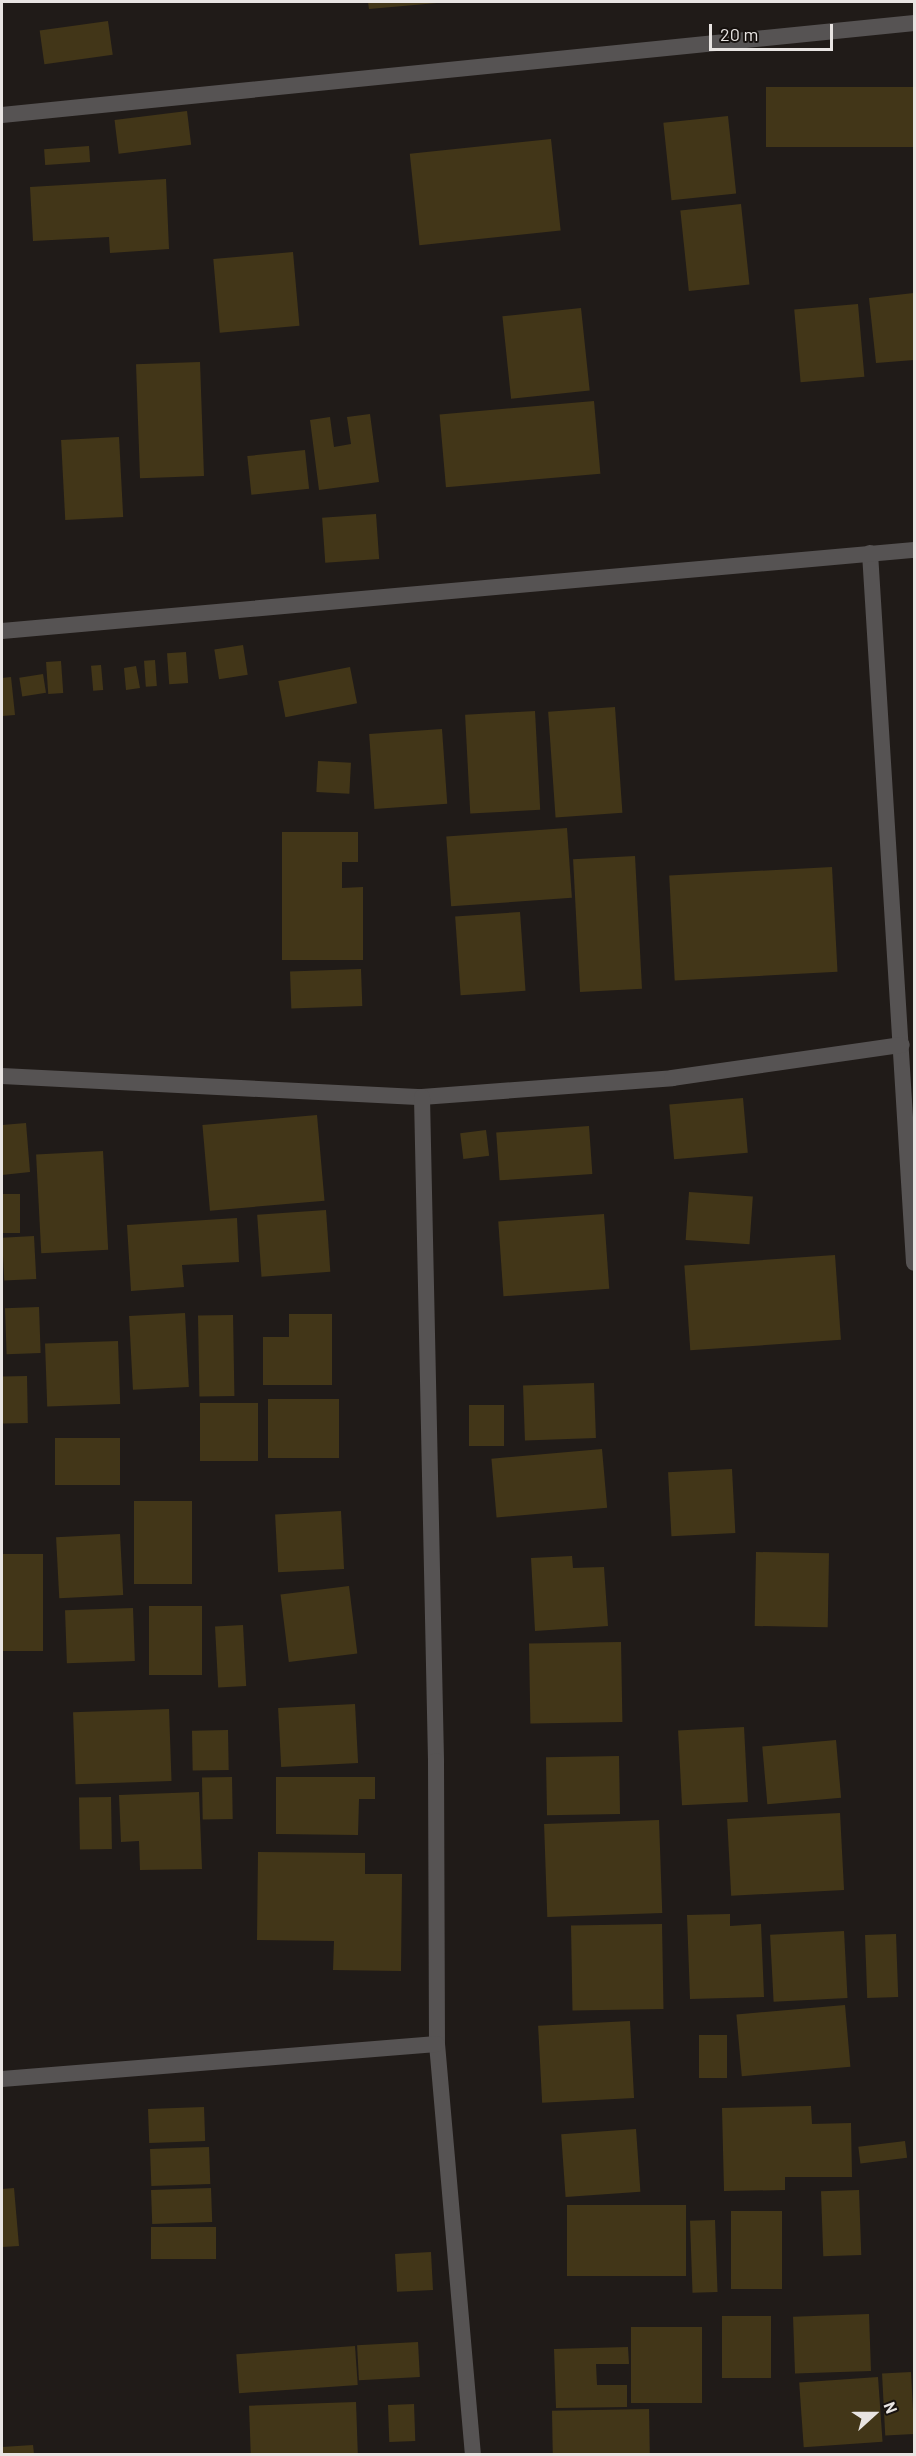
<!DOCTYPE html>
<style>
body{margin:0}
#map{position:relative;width:916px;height:2456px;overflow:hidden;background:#201b18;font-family:Barlow,sans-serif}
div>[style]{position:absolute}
.building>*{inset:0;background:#423618;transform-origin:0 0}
.minor>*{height:16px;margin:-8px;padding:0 8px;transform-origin:8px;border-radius:8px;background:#565353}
span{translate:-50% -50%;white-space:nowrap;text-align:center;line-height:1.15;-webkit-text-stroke:4.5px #17120f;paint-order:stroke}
.frame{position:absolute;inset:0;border:3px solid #e8e4e2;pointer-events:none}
.north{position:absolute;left:844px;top:2384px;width:60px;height:60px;-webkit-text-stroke:4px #17120f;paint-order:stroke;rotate:69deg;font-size:16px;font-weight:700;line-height:24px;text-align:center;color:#e8e4e2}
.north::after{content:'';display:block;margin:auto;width:21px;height:27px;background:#e8e4e2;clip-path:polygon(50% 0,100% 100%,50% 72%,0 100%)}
.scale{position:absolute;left:709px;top:24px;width:124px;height:27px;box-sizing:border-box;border:3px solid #e8e4e2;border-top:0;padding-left:8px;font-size:18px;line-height:21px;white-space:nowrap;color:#e8e4e2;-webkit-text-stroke:4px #17120f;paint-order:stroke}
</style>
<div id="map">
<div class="building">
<div style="clip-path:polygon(368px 2px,437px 2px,437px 3px,369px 9px)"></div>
<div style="left:108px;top:21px;width:34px;height:69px;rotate:82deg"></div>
<div style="left:914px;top:87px;width:60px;height:148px;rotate:90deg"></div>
<div style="left:187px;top:111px;width:34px;height:73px;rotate:83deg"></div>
<div style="left:728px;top:116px;width:78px;height:65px;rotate:84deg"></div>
<div style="left:551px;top:139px;width:92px;height:142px;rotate:84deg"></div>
<div style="left:89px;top:146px;width:16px;height:45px;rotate:86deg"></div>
<div style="clip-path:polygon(166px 179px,169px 249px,110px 253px,109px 237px,33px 241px,30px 187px)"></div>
<div style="left:741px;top:204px;width:81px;height:61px;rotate:84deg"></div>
<div style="left:293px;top:252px;width:74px;height:80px;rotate:85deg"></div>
<div style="clip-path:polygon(914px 293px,914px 360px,876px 363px,869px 298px)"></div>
<div style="left:858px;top:304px;width:73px;height:64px;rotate:85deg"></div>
<div style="left:581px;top:308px;width:83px;height:79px;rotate:84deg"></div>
<div style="left:200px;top:362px;width:114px;height:64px;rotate:88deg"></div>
<div style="left:594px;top:401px;width:73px;height:155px;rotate:85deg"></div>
<div style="clip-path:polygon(370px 414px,379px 482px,319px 490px,310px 420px,330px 417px,334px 447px,351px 444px,347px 417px)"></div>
<div style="left:119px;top:437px;width:80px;height:58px;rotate:87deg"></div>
<div style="left:305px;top:450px;width:39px;height:58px;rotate:84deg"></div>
<div style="left:376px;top:514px;width:45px;height:54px;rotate:86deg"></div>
<div style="left:243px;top:645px;width:30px;height:29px;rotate:81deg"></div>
<div style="left:186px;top:652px;width:31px;height:19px;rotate:86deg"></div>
<div style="left:155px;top:660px;width:26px;height:11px;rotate:86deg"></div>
<div style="left:61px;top:661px;width:32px;height:15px;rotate:86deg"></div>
<div style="left:101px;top:665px;width:25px;height:10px;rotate:85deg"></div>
<div style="clip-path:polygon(136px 666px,140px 688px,126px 690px,124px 668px)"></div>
<div style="left:350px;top:667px;width:37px;height:73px;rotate:79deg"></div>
<div style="left:43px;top:674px;width:19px;height:24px;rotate:81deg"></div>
<div style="clip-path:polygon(11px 677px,15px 715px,2px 716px,2px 678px)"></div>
<div style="left:615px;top:707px;width:106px;height:67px;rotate:86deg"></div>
<div style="left:535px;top:711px;width:99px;height:70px;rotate:87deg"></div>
<div style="left:442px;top:729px;width:75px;height:73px;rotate:86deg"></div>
<div style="left:318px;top:761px;width:33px;height:31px;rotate:3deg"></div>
<div style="left:567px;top:828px;width:70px;height:121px;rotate:86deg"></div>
<div style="clip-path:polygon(282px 832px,358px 832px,358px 862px,342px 862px,342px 888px,363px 887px,363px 960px,282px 960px)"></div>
<div style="left:635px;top:856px;width:133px;height:62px;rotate:87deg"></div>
<div style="left:832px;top:867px;width:105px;height:163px;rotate:87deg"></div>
<div style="left:520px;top:912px;width:79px;height:65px;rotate:86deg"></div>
<div style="left:361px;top:969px;width:37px;height:71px;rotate:88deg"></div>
<div style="left:743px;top:1098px;width:55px;height:74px;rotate:85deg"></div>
<div style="left:317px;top:1115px;width:86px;height:115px;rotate:85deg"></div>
<div style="clip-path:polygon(26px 1123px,30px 1172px,2px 1175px,2px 1125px)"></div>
<div style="left:589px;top:1126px;width:48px;height:93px;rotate:86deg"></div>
<div style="left:486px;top:1130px;width:26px;height:26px;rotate:83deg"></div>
<div style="left:103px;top:1151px;width:99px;height:67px;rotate:87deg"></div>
<div style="left:689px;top:1192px;width:64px;height:48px;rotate:4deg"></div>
<div style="left:2px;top:1194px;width:18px;height:39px"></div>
<div style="left:326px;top:1210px;width:62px;height:69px;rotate:86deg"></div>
<div style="left:604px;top:1214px;width:75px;height:106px;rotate:86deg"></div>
<div style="clip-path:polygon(237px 1218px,239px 1262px,182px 1265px,184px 1287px,131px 1291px,127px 1225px)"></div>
<div style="left:34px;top:1236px;width:43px;height:32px;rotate:87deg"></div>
<div style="left:835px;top:1255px;width:85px;height:151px;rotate:86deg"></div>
<div style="left:39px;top:1307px;width:46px;height:34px;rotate:88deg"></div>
<div style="left:185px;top:1313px;width:74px;height:56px;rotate:87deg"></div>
<div style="clip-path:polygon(289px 1314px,332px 1314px,332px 1385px,263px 1385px,263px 1337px,289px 1337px)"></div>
<div style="left:233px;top:1315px;width:81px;height:35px;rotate:89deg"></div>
<div style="left:118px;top:1341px;width:63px;height:73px;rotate:88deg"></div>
<div style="left:27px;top:1376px;width:47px;height:25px;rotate:89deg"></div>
<div style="left:594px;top:1383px;width:55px;height:71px;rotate:88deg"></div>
<div style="left:268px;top:1399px;width:71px;height:59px"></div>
<div style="left:258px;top:1403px;width:58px;height:58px;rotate:90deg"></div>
<div style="left:469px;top:1405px;width:35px;height:41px"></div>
<div style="left:55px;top:1438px;width:65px;height:47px"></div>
<div style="left:602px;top:1449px;width:59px;height:111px;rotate:85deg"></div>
<div style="left:732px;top:1469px;width:64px;height:64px;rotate:87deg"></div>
<div style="left:134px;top:1501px;width:58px;height:83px"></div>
<div style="left:341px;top:1511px;width:58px;height:66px;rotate:87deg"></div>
<div style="left:120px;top:1534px;width:61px;height:64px;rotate:87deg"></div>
<div style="left:756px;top:1552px;width:73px;height:74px;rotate:1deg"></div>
<div style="left:2px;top:1554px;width:41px;height:97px"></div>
<div style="clip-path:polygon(572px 1556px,573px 1568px,604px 1567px,608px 1626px,535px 1631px,531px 1558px)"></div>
<div style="left:349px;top:1586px;width:68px;height:69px;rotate:83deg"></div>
<div style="left:149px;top:1606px;width:53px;height:69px"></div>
<div style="left:133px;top:1608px;width:53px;height:68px;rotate:88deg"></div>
<div style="left:243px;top:1625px;width:61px;height:28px;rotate:87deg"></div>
<div style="left:621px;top:1642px;width:80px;height:92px;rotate:89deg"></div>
<div style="left:355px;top:1704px;width:59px;height:77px;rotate:87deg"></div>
<div style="left:169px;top:1709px;width:72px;height:96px;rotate:88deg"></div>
<div style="left:744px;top:1727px;width:75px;height:66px;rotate:87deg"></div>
<div style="left:228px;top:1730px;width:40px;height:36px;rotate:89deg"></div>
<div style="left:836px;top:1740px;width:58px;height:74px;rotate:85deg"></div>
<div style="left:619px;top:1756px;width:58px;height:73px;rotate:89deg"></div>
<div style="left:232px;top:1777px;width:42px;height:30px;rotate:89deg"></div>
<div style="clip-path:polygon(276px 1777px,375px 1777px,375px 1799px,359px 1799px,358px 1835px,276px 1834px)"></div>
<div style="clip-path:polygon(199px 1792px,202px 1869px,140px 1870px,139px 1841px,121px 1842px,119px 1795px)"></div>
<div style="left:111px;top:1797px;width:52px;height:32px;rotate:89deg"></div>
<div style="left:840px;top:1813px;width:77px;height:113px;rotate:87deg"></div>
<div style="left:659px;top:1820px;width:93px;height:115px;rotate:88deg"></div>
<div style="clip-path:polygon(258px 1852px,365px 1853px,365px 1874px,402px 1874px,401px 1971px,333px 1970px,334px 1941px,257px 1940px)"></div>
<div style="clip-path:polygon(730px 1914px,730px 1926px,761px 1924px,764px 1997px,690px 1999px,687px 1915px)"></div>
<div style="left:662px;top:1924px;width:85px;height:91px;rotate:89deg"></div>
<div style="left:844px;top:1931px;width:67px;height:74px;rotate:87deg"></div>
<div style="left:896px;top:1934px;width:63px;height:31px;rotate:88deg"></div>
<div style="left:845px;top:2005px;width:62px;height:109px;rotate:85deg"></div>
<div style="left:630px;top:2021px;width:77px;height:92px;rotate:87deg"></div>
<div style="left:699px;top:2035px;width:28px;height:43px"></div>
<div style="clip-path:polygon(811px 2106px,812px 2124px,851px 2123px,852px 2177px,785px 2177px,785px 2190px,724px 2191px,722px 2108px)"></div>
<div style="left:204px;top:2107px;width:34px;height:56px;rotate:88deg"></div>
<div style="left:636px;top:2129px;width:63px;height:75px;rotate:86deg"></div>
<div style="left:905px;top:2141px;width:17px;height:47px;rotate:83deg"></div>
<div style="left:209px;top:2147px;width:37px;height:59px;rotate:88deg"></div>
<div style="clip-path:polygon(14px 2188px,19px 2246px,2px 2247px,2px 2189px)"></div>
<div style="left:211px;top:2188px;width:34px;height:60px;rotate:88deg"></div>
<div style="left:859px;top:2190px;width:65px;height:38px;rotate:88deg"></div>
<div style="left:567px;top:2205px;width:119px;height:71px"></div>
<div style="left:731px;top:2211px;width:51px;height:78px"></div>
<div style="left:715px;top:2220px;width:72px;height:25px;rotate:88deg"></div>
<div style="left:151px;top:2227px;width:65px;height:32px"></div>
<div style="left:431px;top:2252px;width:38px;height:36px;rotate:87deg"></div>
<div style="left:869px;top:2314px;width:57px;height:76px;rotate:88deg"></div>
<div style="left:722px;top:2316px;width:49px;height:62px"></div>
<div style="left:631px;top:2327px;width:71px;height:76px"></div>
<div style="left:418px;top:2342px;width:35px;height:61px;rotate:87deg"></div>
<div style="left:355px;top:2346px;width:39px;height:119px;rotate:86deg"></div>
<div style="clip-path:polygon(628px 2347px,629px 2364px,596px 2364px,597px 2385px,627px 2385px,627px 2407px,556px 2408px,554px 2349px)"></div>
<div style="left:911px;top:2372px;width:62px;height:29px;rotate:87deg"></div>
<div style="left:878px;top:2377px;width:65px;height:79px;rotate:86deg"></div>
<div style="left:356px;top:2402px;width:52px;height:107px;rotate:88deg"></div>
<div style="left:414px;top:2404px;width:37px;height:26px;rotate:88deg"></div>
<div style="left:649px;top:2409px;width:45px;height:97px;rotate:89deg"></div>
<div style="clip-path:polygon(33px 2445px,34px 2454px,2px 2454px,2px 2447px)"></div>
</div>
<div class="minor">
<div style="left:2px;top:115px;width:917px;rotate:-5.76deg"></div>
<div style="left:870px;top:553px;width:711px;rotate:86.45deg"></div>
<div style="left:2px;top:631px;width:916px;rotate:-5.08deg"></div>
<div style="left:2px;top:1076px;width:421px;rotate:2.9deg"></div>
<div style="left:422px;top:1097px;width:251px;rotate:-4.3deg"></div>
<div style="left:672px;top:1078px;width:232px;rotate:-8.2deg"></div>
<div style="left:422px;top:1097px;width:664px;rotate:88.79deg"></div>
<div style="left:436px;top:1761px;width:283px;rotate:89.8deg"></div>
<div style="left:437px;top:2044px;width:412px;rotate:85deg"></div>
<div style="left:2px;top:2079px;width:436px;rotate:-4.6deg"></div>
</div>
<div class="frame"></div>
<div class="north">N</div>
<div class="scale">20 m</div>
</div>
